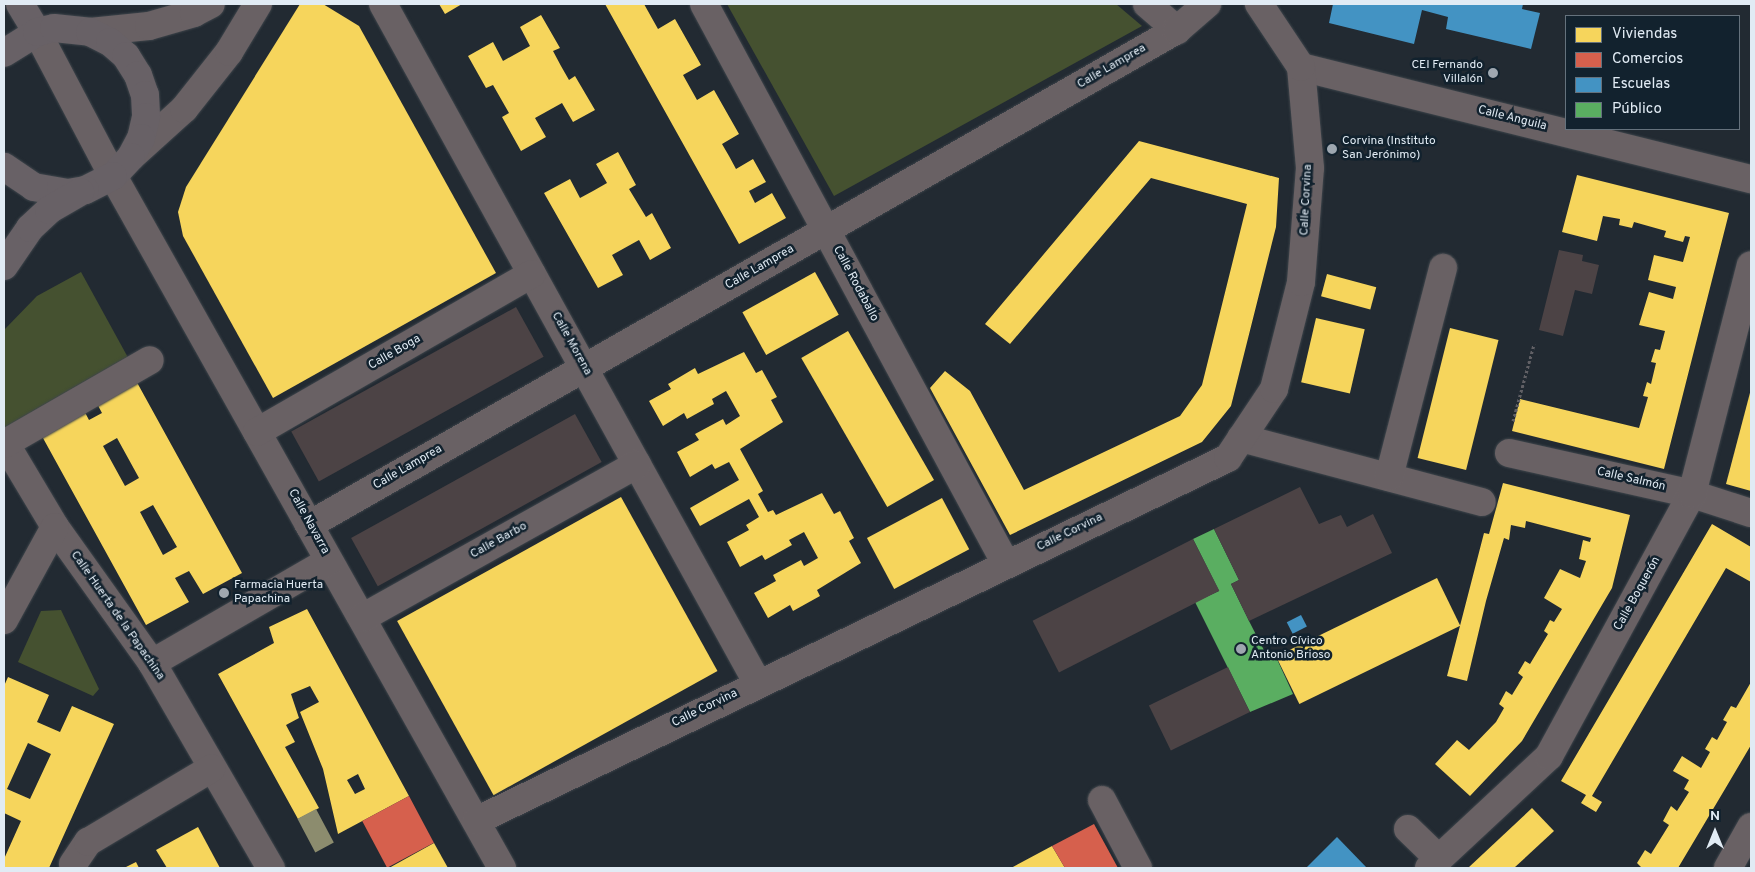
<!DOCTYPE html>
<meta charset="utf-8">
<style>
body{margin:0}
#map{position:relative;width:1755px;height:872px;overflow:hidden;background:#222a32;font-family:Overpass,sans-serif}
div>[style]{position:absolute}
.green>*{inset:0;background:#455130}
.homes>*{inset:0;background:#f6d55c;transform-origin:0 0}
.shops>*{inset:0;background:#d6604d;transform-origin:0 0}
.schools>*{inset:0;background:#4393c3;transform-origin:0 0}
.public>*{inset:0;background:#5aae61}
.industry>*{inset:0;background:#8c8c6e;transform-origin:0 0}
.building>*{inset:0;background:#4c4345;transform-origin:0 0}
.path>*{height:3px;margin-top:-1.5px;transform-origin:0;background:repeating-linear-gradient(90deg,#616065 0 2.5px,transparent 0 5px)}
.roads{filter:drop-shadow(0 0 1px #3e454b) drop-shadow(0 0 1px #3e454b)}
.minor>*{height:28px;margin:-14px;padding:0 14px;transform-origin:14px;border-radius:14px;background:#696164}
.major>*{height:28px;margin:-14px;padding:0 14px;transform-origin:14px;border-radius:14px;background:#686166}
.dots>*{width:14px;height:14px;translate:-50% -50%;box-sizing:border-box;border:2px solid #12222e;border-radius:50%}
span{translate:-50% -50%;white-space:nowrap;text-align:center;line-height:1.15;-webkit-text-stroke:5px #12222e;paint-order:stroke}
.poi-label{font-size:12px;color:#e1ebf4}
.right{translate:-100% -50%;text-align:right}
.left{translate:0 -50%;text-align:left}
.street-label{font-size:12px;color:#e1ebf4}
.frame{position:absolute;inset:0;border:5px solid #e1ebf4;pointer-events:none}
.legend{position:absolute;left:1565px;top:15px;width:175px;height:115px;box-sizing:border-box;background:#12222e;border:1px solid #65727d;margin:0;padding:6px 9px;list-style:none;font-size:15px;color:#e1ebf4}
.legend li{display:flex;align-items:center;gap:10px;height:25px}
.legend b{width:25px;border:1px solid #65727d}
.north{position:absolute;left:1690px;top:807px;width:50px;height:50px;-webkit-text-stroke:4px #12222e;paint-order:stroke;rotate:0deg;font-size:14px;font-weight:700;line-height:20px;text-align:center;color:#e1ebf4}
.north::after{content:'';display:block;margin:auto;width:18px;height:22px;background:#e1ebf4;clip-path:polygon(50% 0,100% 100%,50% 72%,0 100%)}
</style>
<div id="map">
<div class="green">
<div style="clip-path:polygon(727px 4px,1116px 4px,1142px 26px,834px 196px)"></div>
<div style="clip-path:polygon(81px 272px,131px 363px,4px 432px,4px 330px,37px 296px)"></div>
<div style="clip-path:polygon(61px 610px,99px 689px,93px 696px,18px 662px,41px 611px)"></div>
</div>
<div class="homes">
<div style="clip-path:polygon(300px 4px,323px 4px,359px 26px,496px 273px,273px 398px,183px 236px,178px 212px,186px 187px)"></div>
<div style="clip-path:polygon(439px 4px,462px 4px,445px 14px)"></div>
<div style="clip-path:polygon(605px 4px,644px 4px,658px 29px,675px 19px,701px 65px,683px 75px,697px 100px,714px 90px,739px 134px,722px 144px,729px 156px,736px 169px,753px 159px,766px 182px,749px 191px,755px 203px,772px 193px,786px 218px,739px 244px)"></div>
<div style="clip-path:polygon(541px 15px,560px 48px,553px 51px,561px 66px,569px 80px,575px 76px,595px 110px,573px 122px,562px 103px,535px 118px,546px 137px,521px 151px,502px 117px,509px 113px,493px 85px,486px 88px,468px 56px,493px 42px,503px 61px,530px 46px,520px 27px)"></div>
<div style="clip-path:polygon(1139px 141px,1279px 178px,1276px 227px,1231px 406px,1202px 442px,1010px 535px,930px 388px,945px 371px,970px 391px,1024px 490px,1180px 416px,1202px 385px,1247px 204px,1151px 178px,1010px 344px,985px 324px)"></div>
<div style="clip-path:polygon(618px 152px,636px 185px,629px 189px,646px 217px,652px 213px,671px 248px,650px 260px,639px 240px,612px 255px,623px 275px,598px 288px,544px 193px,570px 179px,580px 198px,593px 191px,607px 183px,596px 164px)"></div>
<div style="clip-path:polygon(1577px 175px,1729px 213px,1664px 469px,1512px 431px,1520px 399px,1639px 428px,1648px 397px,1643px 396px,1647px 382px,1651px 384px,1656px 363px,1651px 362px,1655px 349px,1660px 350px,1665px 331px,1639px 325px,1649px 292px,1673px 299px,1676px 287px,1648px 280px,1654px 255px,1683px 262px,1690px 237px,1685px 236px,1683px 242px,1664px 237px,1666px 231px,1634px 222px,1632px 228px,1619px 225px,1620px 219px,1603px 216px,1597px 241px,1562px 232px)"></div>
<div style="left:815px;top:272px;width:49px;height:83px;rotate:61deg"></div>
<div style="left:1327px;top:274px;width:51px;height:23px;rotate:15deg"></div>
<div style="left:1316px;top:318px;width:50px;height:66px;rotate:13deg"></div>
<div style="left:1450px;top:328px;width:50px;height:134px;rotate:14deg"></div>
<div style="left:848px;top:331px;width:172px;height:54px;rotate:60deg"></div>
<div style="clip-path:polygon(744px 352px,756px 373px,762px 370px,777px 397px,771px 400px,783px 422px,740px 449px,763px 491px,758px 494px,768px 512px,773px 510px,776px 515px,822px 493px,834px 514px,840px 511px,854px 538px,849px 541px,861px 563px,817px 590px,820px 596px,793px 611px,790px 605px,768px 618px,754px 593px,776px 581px,773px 575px,801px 560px,804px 566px,818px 558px,804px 532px,789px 540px,792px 545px,765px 560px,762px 555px,740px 567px,727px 542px,749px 530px,746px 525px,759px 517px,749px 499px,700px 526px,690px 508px,739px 480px,729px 462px,715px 469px,712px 464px,690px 477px,677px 452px,699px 440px,695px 434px,723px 419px,726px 425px,740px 416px,726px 391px,712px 399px,714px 404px,687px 419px,684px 413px,663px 426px,649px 401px,671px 389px,668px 384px,695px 368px,698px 374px)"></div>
<div style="clip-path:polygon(evenodd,134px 377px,242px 573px,203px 594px,189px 571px,175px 578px,189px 602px,146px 625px,38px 429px,81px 405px,89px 420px,102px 413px,94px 398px,134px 377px,117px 438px,139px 478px,125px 486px,103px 446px,117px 438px,134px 377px,153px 505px,177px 547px,163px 555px,140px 512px,153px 505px)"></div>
<div style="clip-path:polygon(1751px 389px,1751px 491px,1726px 484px)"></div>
<div style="clip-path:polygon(1503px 483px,1630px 515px,1612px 588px,1522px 741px,1470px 796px,1435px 764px,1457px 740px,1469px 750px,1496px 722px,1504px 708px,1499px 704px,1506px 691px,1512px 695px,1523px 677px,1518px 673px,1525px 661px,1530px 664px,1548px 634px,1544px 631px,1550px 620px,1554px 622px,1562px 609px,1544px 598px,1560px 569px,1580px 578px,1586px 561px,1579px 559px,1583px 540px,1590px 542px,1591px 538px,1526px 521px,1525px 528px,1511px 525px,1509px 540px,1504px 538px,1486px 601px,1467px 681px,1447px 676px,1484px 533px,1489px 534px)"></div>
<div style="left:621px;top:497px;width:199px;height:256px;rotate:61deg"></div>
<div style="left:942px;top:498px;width:58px;height:85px;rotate:62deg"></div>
<div style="clip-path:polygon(1712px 524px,1751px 547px,1751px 582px,1726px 568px,1592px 796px,1602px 802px,1596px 812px,1581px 803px,1586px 795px,1561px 781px)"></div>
<div style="left:1437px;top:578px;width:53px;height:179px;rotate:64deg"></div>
<div style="clip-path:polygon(evenodd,307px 609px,409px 796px,338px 834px,323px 769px,300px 712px,319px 702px,310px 686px,291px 694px,299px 718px,286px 725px,295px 742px,285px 747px,319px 808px,298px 819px,218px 674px,274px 643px,269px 627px,307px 609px,358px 774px,365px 789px,355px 794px,347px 780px,358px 774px)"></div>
<div style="clip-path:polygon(evenodd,8px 677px,49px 695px,37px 722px,60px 732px,72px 706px,114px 724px,49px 868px,4px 868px,4px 859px,21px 821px,4px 813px,4px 686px,8px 677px,28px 743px,51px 754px,30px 799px,7px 789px,28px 743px)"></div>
<div style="clip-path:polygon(1751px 682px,1751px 745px,1728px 784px,1678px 868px,1642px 868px,1637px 863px,1645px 850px,1651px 854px,1669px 825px,1663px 821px,1671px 806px,1677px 811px,1689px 792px,1684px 789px,1689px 780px,1673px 771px,1682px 756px,1701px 768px,1710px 752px,1705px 749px,1712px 737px,1717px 740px,1727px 722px,1723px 720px,1731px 706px,1736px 708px)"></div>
<div style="clip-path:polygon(1532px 808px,1554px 831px,1514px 868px,1468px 868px)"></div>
<div style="clip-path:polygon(198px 827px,220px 868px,167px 868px,156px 850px)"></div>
<div style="clip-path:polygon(434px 843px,448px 868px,389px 868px)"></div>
<div style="clip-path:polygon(1052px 846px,1065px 868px,1071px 868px,1011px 868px)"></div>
<div style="clip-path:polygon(136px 862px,139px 868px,124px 868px)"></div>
</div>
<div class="shops">
<div style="left:409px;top:796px;width:53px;height:53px;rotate:62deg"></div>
<div style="clip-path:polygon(1094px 824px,1118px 868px,1065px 868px,1052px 846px)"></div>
</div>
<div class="schools">
<div style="clip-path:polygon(1333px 4px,1523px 4px,1522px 9px,1540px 13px,1531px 49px,1446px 29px,1448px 17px,1422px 10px,1414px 44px,1329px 23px)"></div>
<div style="left:1301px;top:615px;width:13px;height:16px;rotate:63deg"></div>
<div style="clip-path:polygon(1337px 837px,1367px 868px,1306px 868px)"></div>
</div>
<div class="public">
<div style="clip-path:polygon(1214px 529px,1239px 580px,1231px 584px,1249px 621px,1269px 660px,1276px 657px,1293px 694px,1250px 712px,1195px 602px,1219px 591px,1193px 539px)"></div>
</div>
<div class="industry">
<div style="left:316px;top:809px;width:38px;height:21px;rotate:62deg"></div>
</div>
<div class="building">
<div style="clip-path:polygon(1559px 250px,1583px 255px,1582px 261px,1599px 265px,1592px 294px,1575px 290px,1563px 336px,1539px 330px)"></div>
<div style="left:516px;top:307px;width:57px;height:257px;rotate:61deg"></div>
<div style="left:575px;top:414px;width:55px;height:256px;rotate:61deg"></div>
<div style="clip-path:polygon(1300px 487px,1319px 524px,1341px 515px,1347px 527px,1373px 514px,1392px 553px,1249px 621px,1231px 584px,1239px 580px,1214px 529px)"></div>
<div style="left:1193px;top:539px;width:58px;height:180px;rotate:63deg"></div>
<div style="left:1228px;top:667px;width:50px;height:88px;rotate:64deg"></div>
</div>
<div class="path">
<div style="left:1513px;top:421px;width:80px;rotate:-74.7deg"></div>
</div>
<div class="roads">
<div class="minor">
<div style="left:383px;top:4px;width:777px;rotate:61.12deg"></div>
<div style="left:704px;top:4px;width:636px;rotate:61.66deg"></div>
<div style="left:1147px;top:4px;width:40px;rotate:41deg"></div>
<div style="left:37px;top:32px;width:163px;rotate:62.2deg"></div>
<div style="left:113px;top:176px;width:794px;rotate:60.66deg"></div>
<div style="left:90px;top:32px;width:59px;rotate:-5.8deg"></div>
<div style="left:149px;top:26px;width:47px;rotate:-16.1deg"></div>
<div style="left:194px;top:13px;width:19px;rotate:-28deg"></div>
<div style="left:1301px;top:67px;width:464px;rotate:14deg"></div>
<div style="left:131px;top:157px;width:72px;rotate:-42.2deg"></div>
<div style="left:184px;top:109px;width:73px;rotate:-51.7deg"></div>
<div style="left:229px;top:52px;width:56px;rotate:-58.9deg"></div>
<div style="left:257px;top:432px;width:317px;rotate:-29.9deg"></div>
<div style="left:1241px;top:438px;width:249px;rotate:14.9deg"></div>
<div style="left:5px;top:443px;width:98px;rotate:59.2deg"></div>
<div style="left:55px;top:527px;width:167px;rotate:54.5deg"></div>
<div style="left:152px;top:663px;width:237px;rotate:59.9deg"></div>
<div style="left:4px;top:444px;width:168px;rotate:-29.9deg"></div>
<div style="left:1509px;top:453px;width:188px;rotate:12.6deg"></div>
<div style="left:1692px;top:494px;width:62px;rotate:17.9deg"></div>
<div style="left:1389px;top:477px;width:216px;rotate:-75.5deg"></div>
<div style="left:309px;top:525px;width:999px;rotate:-29.7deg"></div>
<div style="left:1177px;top:30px;width:40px;rotate:-41deg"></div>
<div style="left:362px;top:618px;width:315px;rotate:-29.2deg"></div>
<div style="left:4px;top:620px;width:106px;rotate:-61.3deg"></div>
<div style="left:152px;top:663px;width:204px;rotate:-30deg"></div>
<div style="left:1102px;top:800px;width:77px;rotate:62.1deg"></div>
<div style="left:476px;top:821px;width:835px;rotate:-25.77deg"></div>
<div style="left:1228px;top:458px;width:83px;rotate:-56.3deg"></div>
<div style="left:1274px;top:389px;width:110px;rotate:-75.8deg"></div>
<div style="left:1301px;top:282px;width:114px;rotate:-85.5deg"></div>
<div style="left:1310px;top:168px;width:101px;rotate:-95.1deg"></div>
<div style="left:1301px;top:67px;width:76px;rotate:-123.7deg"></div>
<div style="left:1408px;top:829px;width:43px;rotate:44.1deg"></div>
<div style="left:73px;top:864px;width:27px;rotate:-56deg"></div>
<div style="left:88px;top:842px;width:144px;rotate:-30.8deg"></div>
<div style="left:1429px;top:868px;width:164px;rotate:-43deg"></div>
<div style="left:1549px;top:756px;width:298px;rotate:-61.4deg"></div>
<div style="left:1692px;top:494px;width:236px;rotate:-75.6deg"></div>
<div style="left:1728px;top:868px;width:47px;rotate:-60.7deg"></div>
</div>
<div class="major">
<div style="left:20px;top:4px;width:33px;rotate:59deg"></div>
<div style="left:4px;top:53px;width:39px;rotate:-32deg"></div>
<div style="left:37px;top:32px;width:17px;rotate:-13deg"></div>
<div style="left:54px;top:28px;width:36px;rotate:6deg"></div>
<div style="left:90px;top:32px;width:22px;rotate:27deg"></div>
<div style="left:110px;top:42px;width:21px;rotate:41deg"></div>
<div style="left:126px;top:56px;width:22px;rotate:58deg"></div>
<div style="left:138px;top:75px;width:21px;rotate:71deg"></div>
<div style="left:145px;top:95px;width:22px;rotate:87deg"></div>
<div style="left:146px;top:117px;width:22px;rotate:103deg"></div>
<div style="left:141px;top:138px;width:21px;rotate:118deg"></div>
<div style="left:131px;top:157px;width:26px;rotate:133deg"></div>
<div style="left:113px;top:176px;width:31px;rotate:153deg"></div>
<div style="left:85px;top:190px;width:17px;rotate:170deg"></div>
<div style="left:68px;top:193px;width:35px;rotate:-170deg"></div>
<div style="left:34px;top:187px;width:36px;rotate:-146deg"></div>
<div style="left:4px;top:266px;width:46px;rotate:-55.6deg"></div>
<div style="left:30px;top:228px;width:26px;rotate:-43deg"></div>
<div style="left:49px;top:210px;width:36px;rotate:-30deg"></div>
</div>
</div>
<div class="dots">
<div style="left:1493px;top:73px;background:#9ea7b0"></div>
<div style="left:1332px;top:149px;background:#9ea7b0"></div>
<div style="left:224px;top:593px;background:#9ea7b0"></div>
<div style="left:1241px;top:649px;background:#9ea7b0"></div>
</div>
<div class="poi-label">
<span class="right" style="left:1483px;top:73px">CEI Fernando<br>Villalón</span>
<span class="left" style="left:1342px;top:149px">Corvina (Instituto<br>San Jerónimo)</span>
<span class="left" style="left:234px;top:593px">Farmacia Huerta<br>Papachina</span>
<span class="left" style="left:1251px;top:649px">Centro Cívico<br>Antonio Brioso</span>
</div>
<div class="street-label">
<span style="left:1112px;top:67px;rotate:-30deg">Calle Lamprea</span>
<span style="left:1512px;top:119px;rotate:14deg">Calle Anguila</span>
<span style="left:1307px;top:200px;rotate:-87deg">Calle Corvina</span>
<span style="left:760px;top:268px;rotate:-30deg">Calle Lamprea</span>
<span style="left:855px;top:284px;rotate:62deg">Calle Rodaballo</span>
<span style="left:571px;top:344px;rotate:61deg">Calle Morena</span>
<span style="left:395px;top:353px;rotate:-30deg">Calle Boga</span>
<span style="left:408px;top:468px;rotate:-30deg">Calle Lamprea</span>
<span style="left:1631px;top:480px;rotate:13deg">Calle Salmón</span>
<span style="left:308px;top:522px;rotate:61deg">Calle Navarra</span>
<span style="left:1070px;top:533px;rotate:-26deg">Calle Corvina</span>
<span style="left:499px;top:541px;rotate:-29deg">Calle Barbo</span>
<span style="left:1638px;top:594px;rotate:-61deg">Calle Boquerón</span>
<span style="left:117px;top:616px;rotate:55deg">Calle Huerta de la Papachina</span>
<span style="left:705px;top:709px;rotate:-26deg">Calle Corvina</span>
</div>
<div class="frame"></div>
<ul class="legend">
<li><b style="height:14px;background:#f6d55c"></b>Viviendas</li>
<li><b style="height:14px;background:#d6604d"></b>Comercios</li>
<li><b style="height:14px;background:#4393c3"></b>Escuelas</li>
<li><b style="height:14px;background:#5aae61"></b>Público</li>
</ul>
<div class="north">N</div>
</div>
